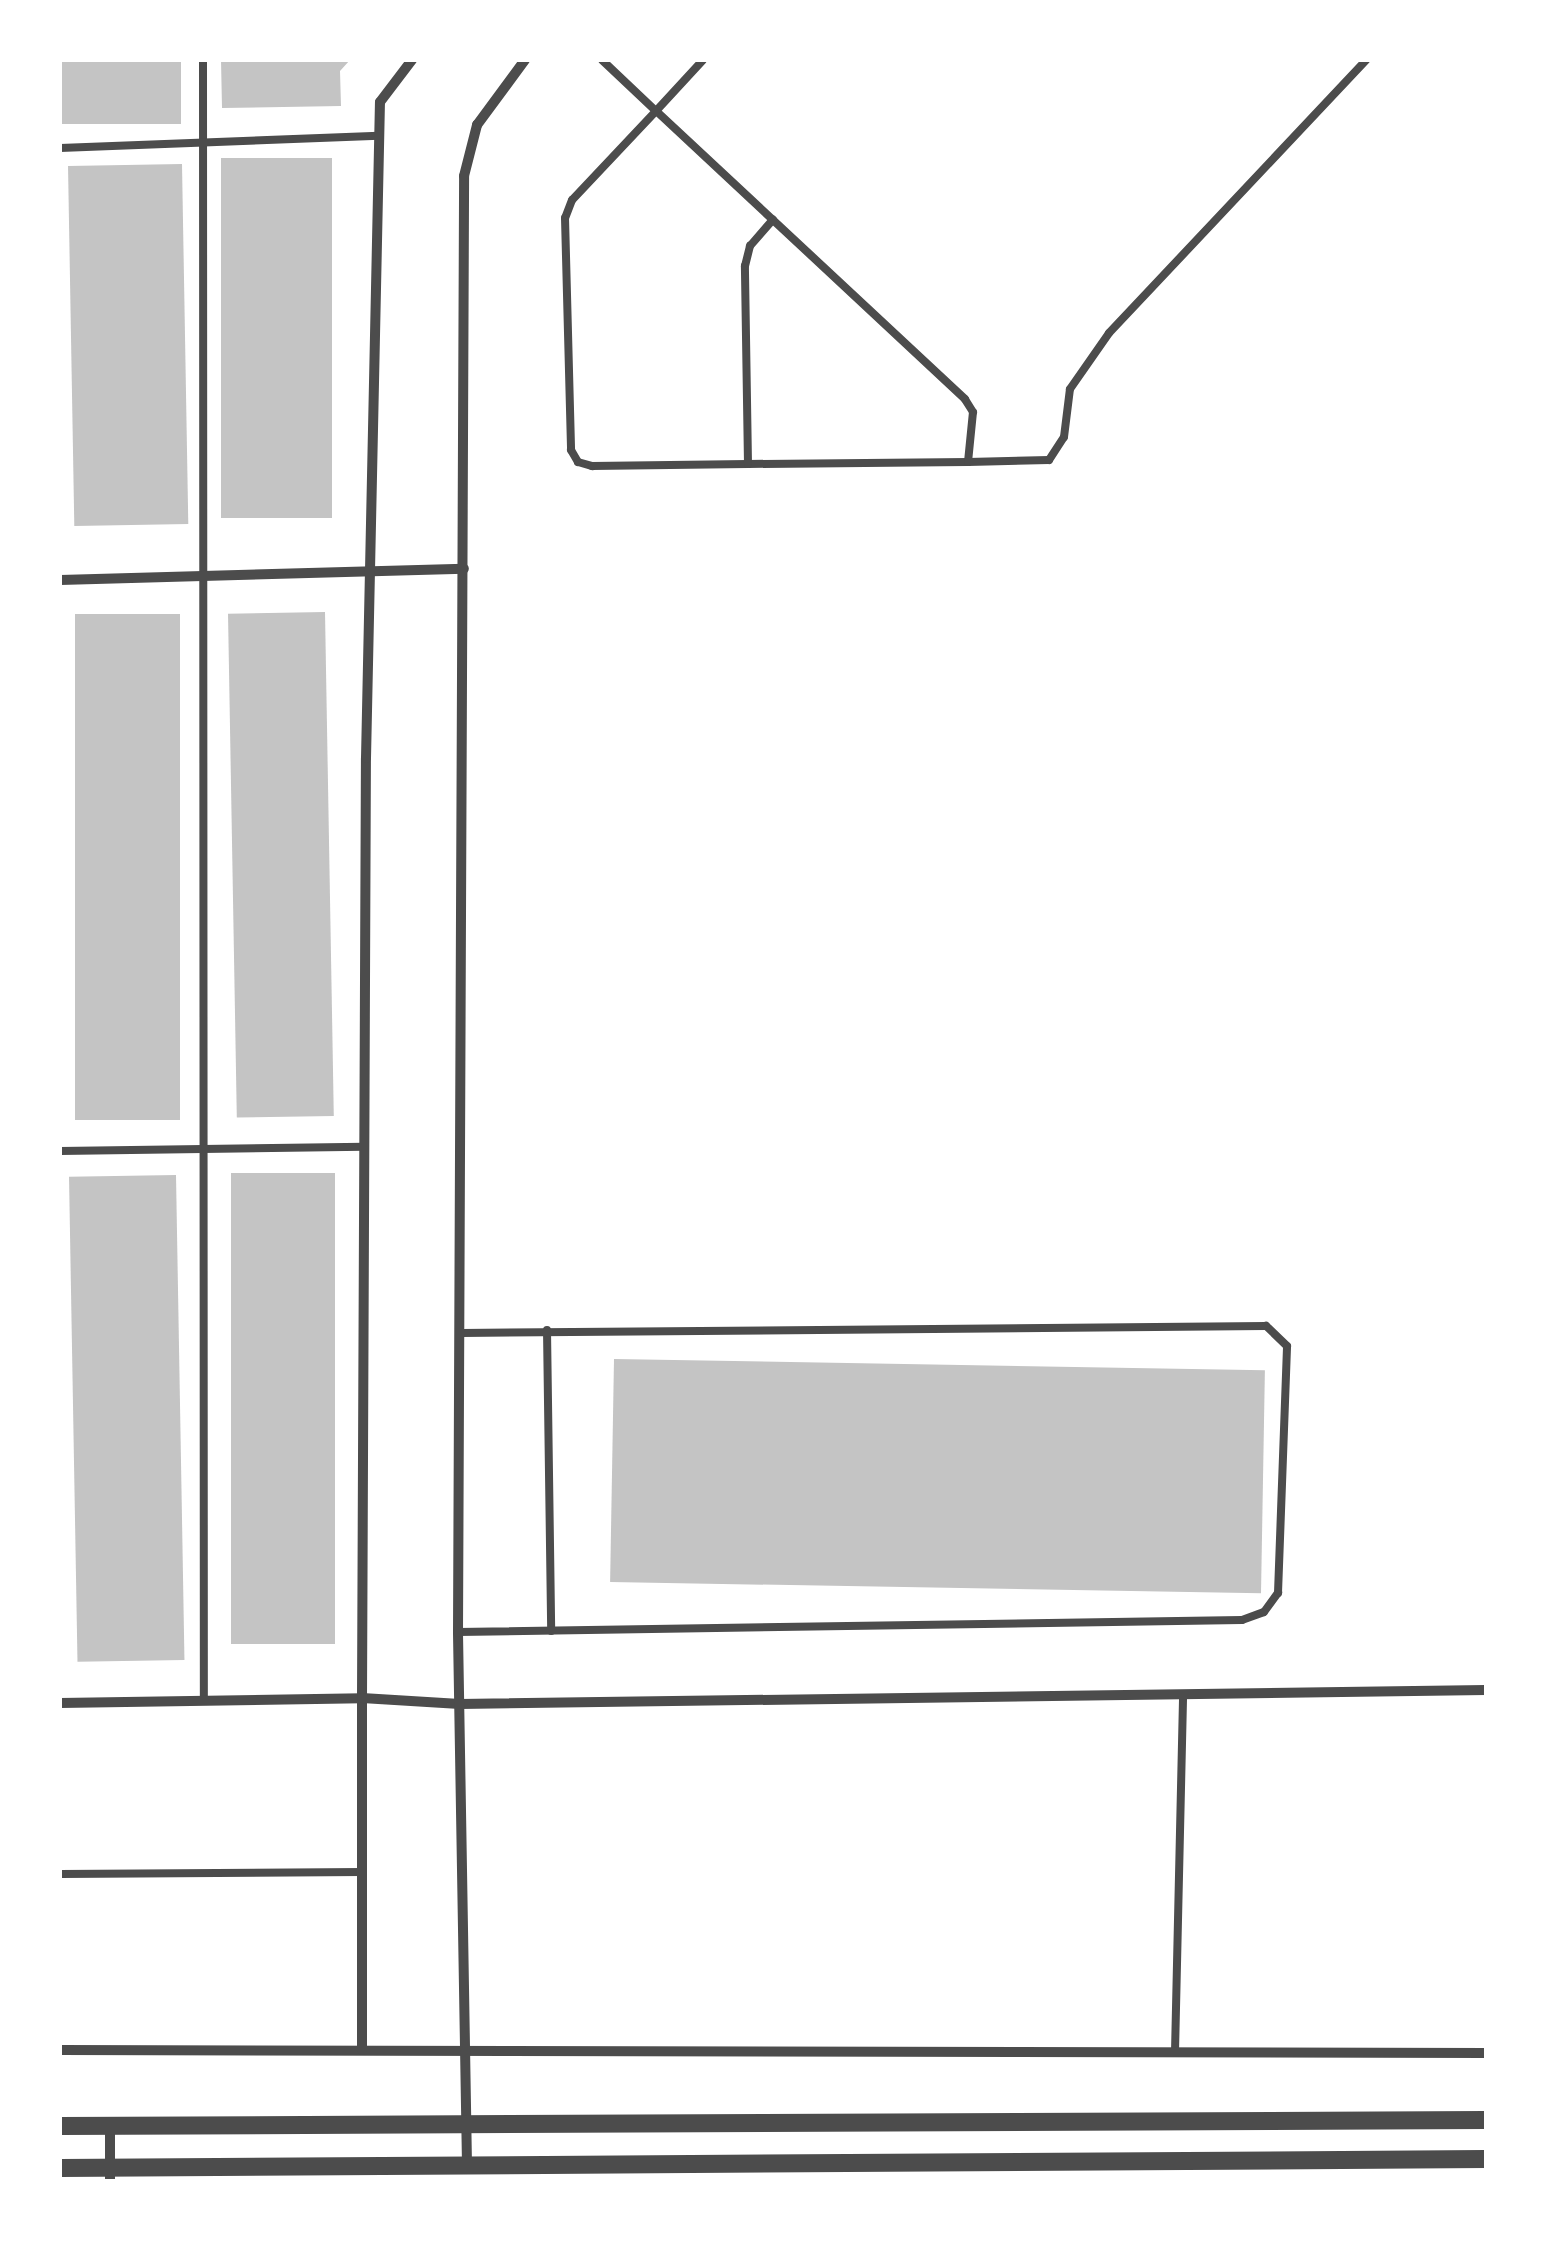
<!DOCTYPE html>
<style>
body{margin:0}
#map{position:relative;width:1546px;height:2241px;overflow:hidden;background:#fff;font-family:Poppins,sans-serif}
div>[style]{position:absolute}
.building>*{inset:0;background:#c4c4c4;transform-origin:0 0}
.service>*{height:8px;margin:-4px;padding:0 4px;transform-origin:4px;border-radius:4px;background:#4c4c4c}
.minor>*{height:10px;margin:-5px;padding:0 5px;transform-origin:5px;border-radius:5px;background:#4c4c4c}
.tertiary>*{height:18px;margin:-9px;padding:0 9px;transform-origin:9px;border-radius:9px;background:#4c4c4c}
span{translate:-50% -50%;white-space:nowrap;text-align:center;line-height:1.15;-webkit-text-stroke:9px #fff;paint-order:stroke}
.frame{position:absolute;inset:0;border:62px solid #fff;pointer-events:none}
</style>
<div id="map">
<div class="building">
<div style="left:60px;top:60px;width:121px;height:64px"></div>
<div style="clip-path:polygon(221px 60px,350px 60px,340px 71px,341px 106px,222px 108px)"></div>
<div style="left:332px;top:158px;width:360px;height:111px;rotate:90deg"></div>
<div style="left:182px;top:164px;width:360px;height:114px;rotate:89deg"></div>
<div style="left:325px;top:612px;width:504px;height:97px;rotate:89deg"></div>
<div style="left:180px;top:614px;width:506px;height:105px;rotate:90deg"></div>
<div style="left:335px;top:1173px;width:471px;height:104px;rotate:90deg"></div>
<div style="left:176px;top:1175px;width:485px;height:107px;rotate:89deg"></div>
<div style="left:614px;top:1359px;width:651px;height:223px;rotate:1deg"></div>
</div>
<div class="service">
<div style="left:203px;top:60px;width:1640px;rotate:89.97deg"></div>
<div style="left:602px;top:60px;width:74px;rotate:43.4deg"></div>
<div style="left:656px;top:111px;width:69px;rotate:-47.3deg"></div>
<div style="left:60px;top:148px;width:319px;rotate:-2.2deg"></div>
<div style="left:968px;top:462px;width:50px;rotate:-84.3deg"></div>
<div style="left:973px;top:412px;width:15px;rotate:-122deg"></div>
<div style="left:965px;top:399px;width:422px;rotate:-137deg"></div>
<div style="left:656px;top:111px;width:122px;rotate:133.3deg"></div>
<div style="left:572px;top:200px;width:19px;rotate:111deg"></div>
<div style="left:565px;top:218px;width:232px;rotate:88.5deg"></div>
<div style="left:571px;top:450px;width:14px;rotate:60deg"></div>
<div style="left:578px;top:462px;width:15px;rotate:16deg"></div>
<div style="left:592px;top:466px;width:156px;rotate:-0.7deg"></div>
<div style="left:748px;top:464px;width:220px;rotate:-0.5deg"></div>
<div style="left:968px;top:462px;width:81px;rotate:-1.4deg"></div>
<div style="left:1049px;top:460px;width:27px;rotate:-57deg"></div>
<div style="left:1064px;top:437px;width:48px;rotate:-82.9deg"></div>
<div style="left:1070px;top:389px;width:68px;rotate:-55.1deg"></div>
<div style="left:1109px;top:333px;width:375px;rotate:-46.7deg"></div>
<div style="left:748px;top:464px;width:198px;rotate:-90.9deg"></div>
<div style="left:745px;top:266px;width:21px;rotate:-76deg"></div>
<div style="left:750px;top:246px;width:35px;rotate:-49deg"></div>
<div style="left:60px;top:1151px;width:304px;rotate:-0.8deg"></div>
<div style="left:547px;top:1330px;width:301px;rotate:89.2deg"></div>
<div style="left:458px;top:1632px;width:784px;rotate:-0.88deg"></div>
<div style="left:1242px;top:1620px;width:23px;rotate:-20deg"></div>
<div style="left:1264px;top:1612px;width:24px;rotate:-54deg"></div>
<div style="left:1278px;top:1593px;width:247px;rotate:-87.9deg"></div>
<div style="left:1287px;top:1346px;width:29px;rotate:-136deg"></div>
<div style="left:1266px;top:1326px;width:804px;rotate:179.5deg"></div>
<div style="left:60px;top:1874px;width:302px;rotate:-0.4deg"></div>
<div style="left:1175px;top:2052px;width:358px;rotate:-88.7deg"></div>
</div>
<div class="minor">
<div style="left:60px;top:580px;width:404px;rotate:-1.6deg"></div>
<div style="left:60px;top:1703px;width:302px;rotate:-0.9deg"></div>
<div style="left:362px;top:1698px;width:940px;rotate:-89.76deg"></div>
<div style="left:366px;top:758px;width:656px;rotate:-88.78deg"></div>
<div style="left:380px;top:102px;width:53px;rotate:-52.7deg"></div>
<div style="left:60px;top:2050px;width:1426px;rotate:0.12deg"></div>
<div style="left:362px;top:2050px;width:352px;rotate:-90deg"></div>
<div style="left:362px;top:1698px;width:98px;rotate:3.5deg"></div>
<div style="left:460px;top:1704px;width:1026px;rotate:-0.78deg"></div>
<div style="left:467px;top:2165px;width:533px;rotate:-90.97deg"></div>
<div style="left:458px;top:1632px;width:1456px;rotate:-89.76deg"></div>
<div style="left:464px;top:176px;width:53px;rotate:-75.7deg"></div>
<div style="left:477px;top:125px;width:81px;rotate:-53.6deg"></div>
<div style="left:110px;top:2181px;width:55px;rotate:-90deg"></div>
</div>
<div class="tertiary">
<div style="left:60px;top:2126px;width:1426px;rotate:-0.24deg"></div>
<div style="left:60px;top:2168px;width:1426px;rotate:-0.36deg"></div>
</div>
<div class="frame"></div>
</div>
